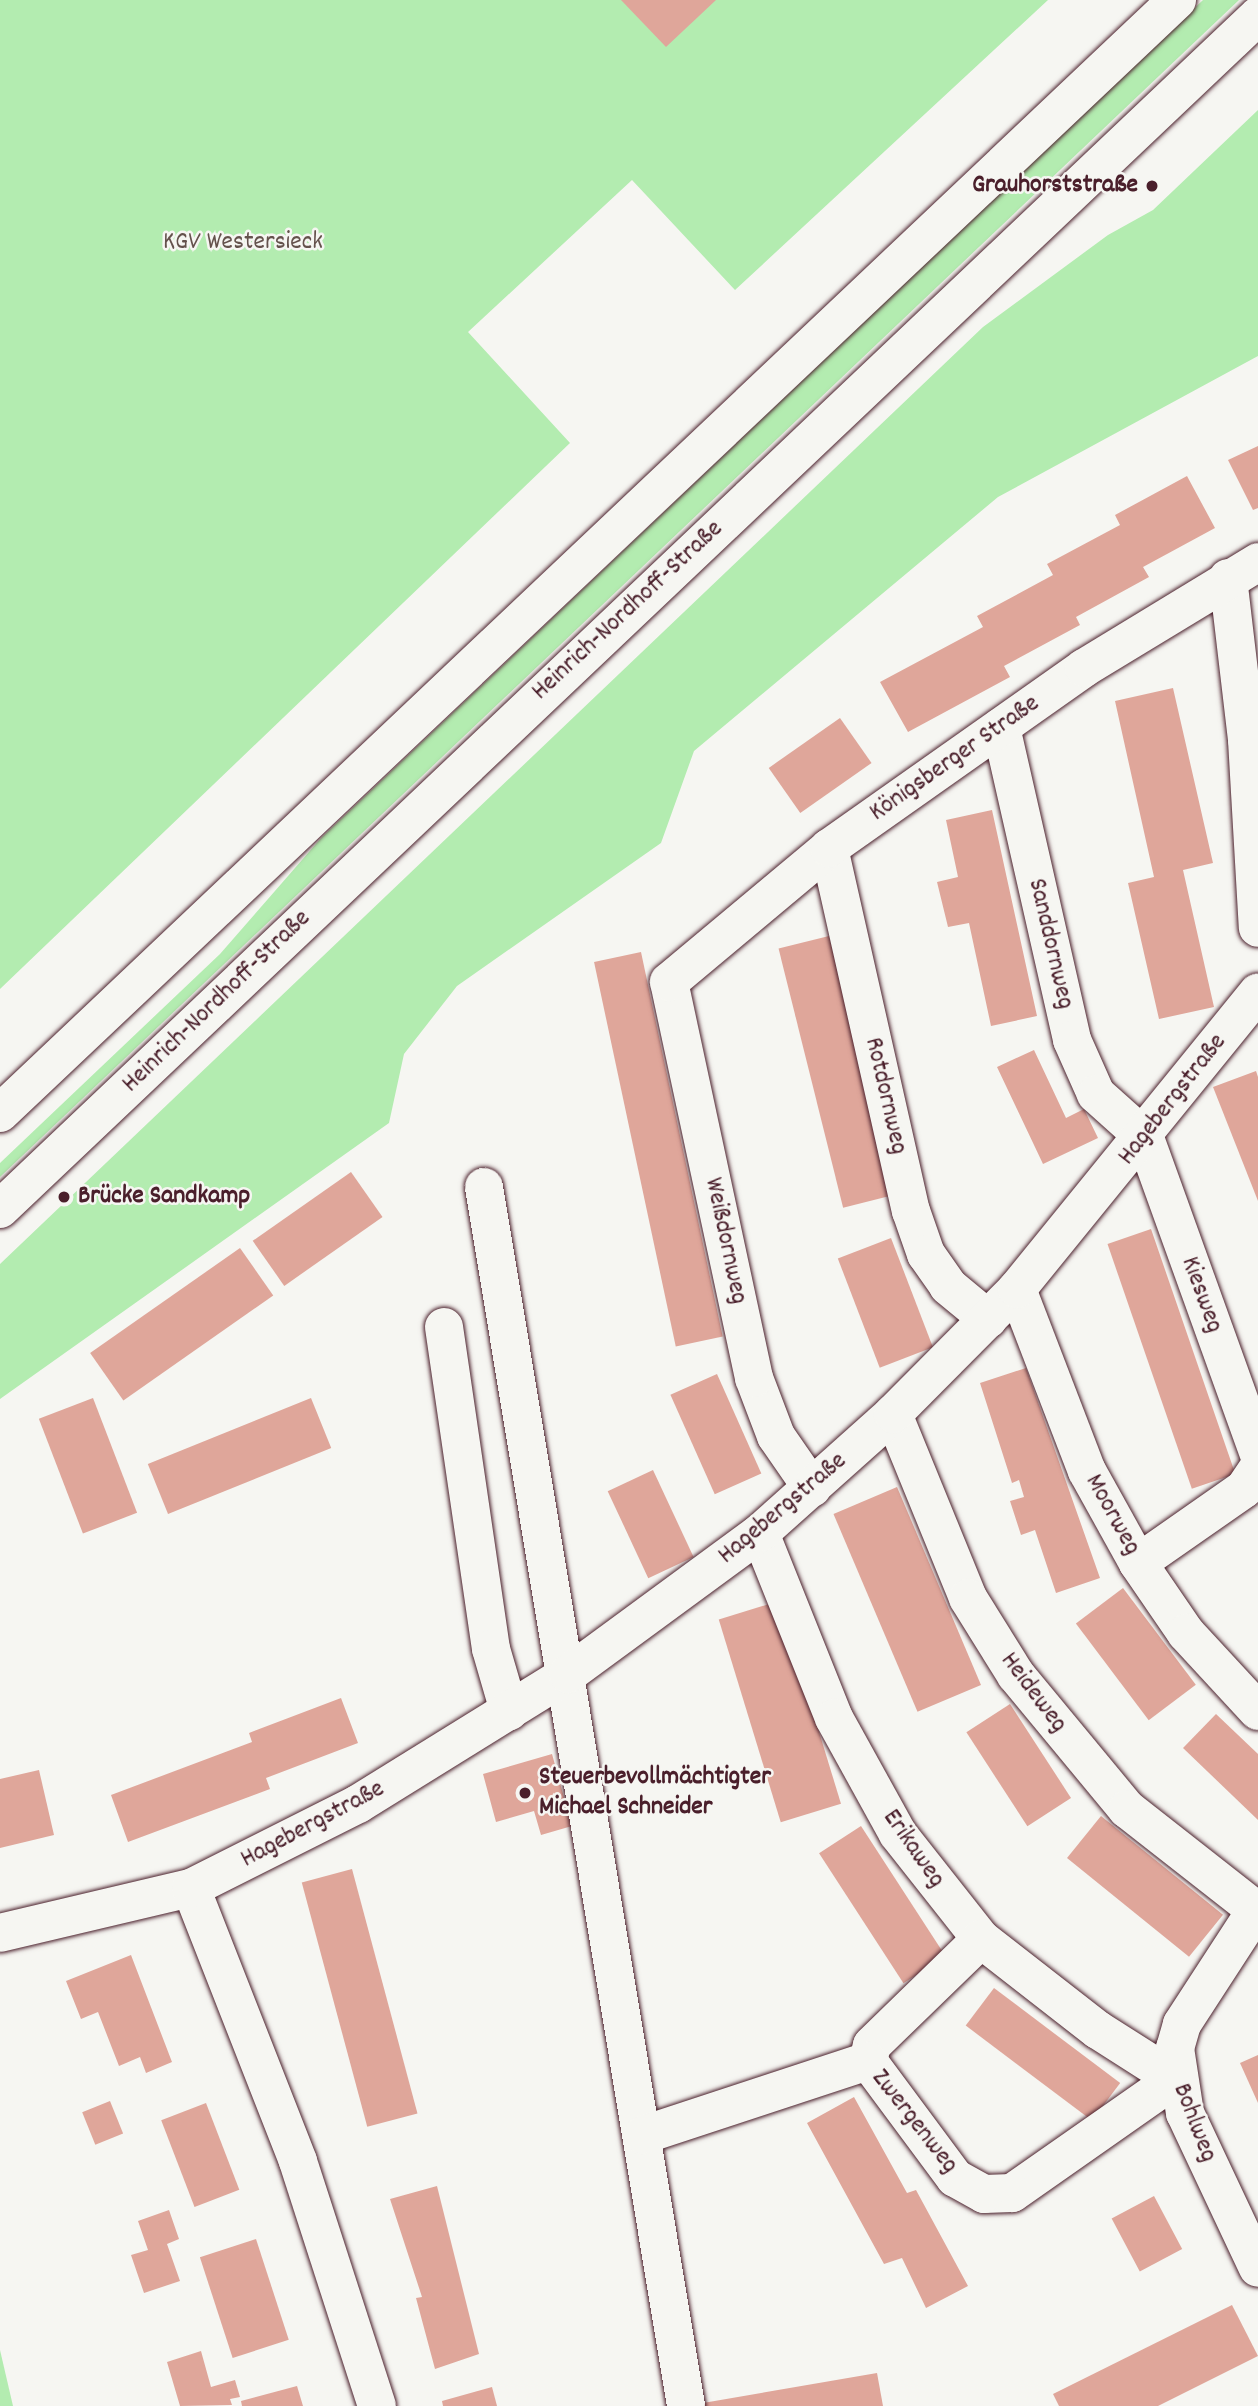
<!DOCTYPE html>
<meta charset="utf-8">
<style>
body{margin:0}
#map{position:relative;width:1258px;height:2406px;overflow:hidden;background:#f6f6f2;font-family:Dekko,sans-serif}
div>[style]{position:absolute}
.green>*{inset:0;background:#b3ecb0}
.building>*{inset:0;background:#dfa69a;transform-origin:0 0}
.roads{filter:drop-shadow(0 0 2px #4a1f2b) drop-shadow(0 0 2px #4a1f2b)}
.minor>*{height:38px;margin:-19px;padding:0 19px;transform-origin:19px;border-radius:19px;background:#f6f6f2}
.major>*{height:38px;margin:-19px;padding:0 19px;transform-origin:19px;border-radius:19px;background:#f6f6f2}
.dots>*{width:19px;height:19px;translate:-50% -50%;box-sizing:border-box;border:4px solid #f6f6f2;border-radius:50%}
span{translate:-50% -50%;white-space:nowrap;text-align:center;line-height:1.15;-webkit-text-stroke:5px #f6f6f2;paint-order:stroke}
.poi-label{font-size:26px;color:#4a1f2b;font-weight:700}
.right{translate:-100% -50%;text-align:right}
.left{translate:0 -50%;text-align:left}
.park-label{font-size:26px;color:#64524c}
.street-label{font-size:26px;color:#4a1f2b}
</style>
<div id="map">
<div class="green">
<div style="clip-path:polygon(0 0,1048px 0,735px 290px,632px 180px,468px 332px,570px 443px,0 989px)"></div>
<div style="clip-path:polygon(1203px 0,1239px 0,0 1177px,0 1163px,220px 954px,322px 837px)"></div>
<div style="clip-path:polygon(1258px 110px,1258px 356px,998px 497px,694px 751px,661px 843px,457px 986px,404px 1054px,389px 1123px,0 1399px,0 1264px,983px 327px,1108px 235px,1153px 210px)"></div>
<div style="clip-path:polygon(0 2350px,13px 2406px,0 2406px)"></div>
</div>
<div class="building">
<div style="clip-path:polygon(621px 0,716px 0,666px 47px)"></div>
<div style="clip-path:polygon(1258px 446px,1258px 508px,1253px 510px,1228px 460px)"></div>
<div style="clip-path:polygon(1187px 476px,1215px 528px,1143px 567px,1149px 577px,1076px 617px,1080px 625px,1004px 666px,1010px 677px,908px 732px,880px 682px,983px 627px,977px 616px,1053px 575px,1047px 564px,1120px 525px,1115px 515px)"></div>
<div style="clip-path:polygon(1173px 688px,1213px 863px,1183px 870px,1214px 1007px,1159px 1019px,1128px 883px,1154px 877px,1115px 701px)"></div>
<div style="left:840px;top:718px;width:55px;height:87px;rotate:55deg"></div>
<div style="clip-path:polygon(992px 810px,1037px 1016px,991px 1026px,969px 923px,948px 927px,937px 882px,958px 877px,946px 820px)"></div>
<div style="left:829px;top:936px;width:267px;height:52px;rotate:76deg"></div>
<div style="left:641px;top:952px;width:393px;height:48px;rotate:78deg"></div>
<div style="clip-path:polygon(1034px 1050px,1066px 1118px,1084px 1109px,1098px 1138px,1043px 1164px,997px 1067px)"></div>
<div style="clip-path:polygon(1256px 1071px,1258px 1077px,1258px 1201px,1213px 1087px)"></div>
<div style="left:351px;top:1172px;width:55px;height:120px;rotate:55deg"></div>
<div style="left:1151px;top:1229px;width:259px;height:46px;rotate:71deg"></div>
<div style="left:891px;top:1238px;width:117px;height:57px;rotate:69deg"></div>
<div style="left:240px;top:1248px;width:58px;height:183px;rotate:55deg"></div>
<div style="clip-path:polygon(1026px 1368px,1100px 1578px,1056px 1593px,1035px 1530px,1021px 1535px,1010px 1501px,1024px 1497px,1019px 1480px,1012px 1483px,980px 1383px)"></div>
<div style="left:717px;top:1374px;width:109px;height:51px;rotate:66deg"></div>
<div style="left:93px;top:1398px;width:123px;height:58px;rotate:69deg"></div>
<div style="left:311px;top:1398px;width:54px;height:176px;rotate:68deg"></div>
<div style="left:653px;top:1470px;width:96px;height:50px;rotate:65deg"></div>
<div style="left:897px;top:1487px;width:215px;height:69px;rotate:67deg"></div>
<div style="left:1123px;top:1588px;width:121px;height:59px;rotate:53deg"></div>
<div style="left:779px;top:1601px;width:212px;height:63px;rotate:73deg"></div>
<div style="clip-path:polygon(341px 1698px,358px 1743px,266px 1778px,270px 1789px,128px 1842px,111px 1795px,252px 1742px,249px 1733px)"></div>
<div style="left:1010px;top:1704px;width:112px;height:52px;rotate:57deg"></div>
<div style="clip-path:polygon(1216px 1714px,1258px 1754px,1258px 1820px,1183px 1748px)"></div>
<div style="clip-path:polygon(552px 1754px,572px 1826px,541px 1835px,534px 1811px,496px 1822px,483px 1774px)"></div>
<div style="clip-path:polygon(39px 1770px,54px 1835px,0 1848px,0 1779px)"></div>
<div style="left:1101px;top:1816px;width:157px;height:54px;rotate:39deg"></div>
<div style="left:861px;top:1826px;width:155px;height:50px;rotate:57deg"></div>
<div style="left:352px;top:1869px;width:253px;height:52px;rotate:75deg"></div>
<div style="clip-path:polygon(131px 1955px,172px 2062px,146px 2073px,140px 2057px,119px 2066px,98px 2012px,81px 2019px,66px 1981px)"></div>
<div style="left:994px;top:1988px;width:158px;height:47px;rotate:37deg"></div>
<div style="clip-path:polygon(1258px 2055px,1258px 2103px,1240px 2063px)"></div>
<div style="clip-path:polygon(854px 2097px,907px 2193px,916px 2190px,968px 2286px,926px 2308px,902px 2258px,884px 2264px,807px 2123px)"></div>
<div style="left:110px;top:2101px;width:35px;height:30px;rotate:68deg"></div>
<div style="left:206px;top:2103px;width:93px;height:48px;rotate:69deg"></div>
<div style="clip-path:polygon(437px 2186px,479px 2354px,435px 2369px,416px 2298px,422px 2297px,390px 2199px)"></div>
<div style="left:1154px;top:2196px;width:60px;height:48px;rotate:62deg"></div>
<div style="clip-path:polygon(169px 2210px,179px 2239px,167px 2244px,180px 2281px,144px 2293px,131px 2255px,148px 2250px,138px 2221px)"></div>
<div style="left:256px;top:2239px;width:106px;height:59px;rotate:72deg"></div>
<div style="clip-path:polygon(1232px 2305px,1258px 2356px,1158px 2406px,1059px 2406px,1053px 2394px)"></div>
<div style="clip-path:polygon(201px 2351px,211px 2387px,235px 2380px,240px 2397px,230px 2399px,232px 2405px,180px 2406px,167px 2362px)"></div>
<div style="clip-path:polygon(877px 2373px,883px 2406px,704px 2406px,703px 2403px)"></div>
<div style="clip-path:polygon(297px 2386px,303px 2406px,242px 2406px,241px 2401px)"></div>
<div style="clip-path:polygon(492px 2387px,497px 2406px,443px 2406px,442px 2401px)"></div>
</div>
<div class="roads">
<div class="minor">
<div style="left:1228px;top:578px;width:163px;rotate:83.3deg"></div>
<div style="left:1247px;top:740px;width:188px;rotate:86.7deg"></div>
<div style="left:1001px;top:727px;width:321px;rotate:77.2deg"></div>
<div style="left:1072px;top:1040px;width:59px;rotate:66deg"></div>
<div style="left:1096px;top:1094px;width:66px;rotate:41.9deg"></div>
<div style="left:1145px;top:1138px;width:334px;rotate:70.2deg"></div>
<div style="left:829px;top:848px;width:372px;rotate:77.3deg"></div>
<div style="left:911px;top:1211px;width:46px;rotate:70.8deg"></div>
<div style="left:926px;top:1254px;width:39px;rotate:55deg"></div>
<div style="left:948px;top:1286px;width:52px;rotate:39.5deg"></div>
<div style="left:484px;top:1187px;width:1236px;rotate:80.59deg"></div>
<div style="left:1017px;top:1289px;width:195px;rotate:69deg"></div>
<div style="left:1087px;top:1471px;width:105px;rotate:61deg"></div>
<div style="left:1138px;top:1563px;width:85px;rotate:55.6deg"></div>
<div style="left:1186px;top:1633px;width:106px;rotate:47.3deg"></div>
<div style="left:444px;top:1327px;width:325px;rotate:81.7deg"></div>
<div style="left:491px;top:1649px;width:65px;rotate:73.8deg"></div>
<div style="left:893px;top:1414px;width:199px;rotate:67.8deg"></div>
<div style="left:968px;top:1598px;width:91px;rotate:58.1deg"></div>
<div style="left:1016px;top:1675px;width:174px;rotate:50.4deg"></div>
<div style="left:1127px;top:1809px;width:164px;rotate:38.1deg"></div>
<div style="left:812px;top:1488px;width:63px;rotate:-124.7deg"></div>
<div style="left:776px;top:1436px;width:62px;rotate:-110.8deg"></div>
<div style="left:754px;top:1378px;width:405px;rotate:-102.1deg"></div>
<div style="left:669px;top:982px;width:209px;rotate:-39.9deg"></div>
<div style="left:829px;top:848px;width:312px;rotate:-35.2deg"></div>
<div style="left:1084px;top:668px;width:204px;rotate:-31.3deg"></div>
<div style="left:760px;top:1533px;width:199px;rotate:68.2deg"></div>
<div style="left:834px;top:1718px;width:132px;rotate:61.1deg"></div>
<div style="left:898px;top:1834px;width:134px;rotate:51.7deg"></div>
<div style="left:981px;top:1939px;width:148px;rotate:37.9deg"></div>
<div style="left:1098px;top:2030px;width:91px;rotate:32.5deg"></div>
<div style="left:1175px;top:2079px;width:199px;rotate:145deg"></div>
<div style="left:1012px;top:2193px;width:28px;rotate:178deg"></div>
<div style="left:984px;top:2194px;width:33px;rotate:-151deg"></div>
<div style="left:955px;top:2178px;width:146px;rotate:-126.6deg"></div>
<div style="left:868px;top:2061px;width:16px;rotate:-76deg"></div>
<div style="left:872px;top:2045px;width:152px;rotate:-44.2deg"></div>
<div style="left:1138px;top:1563px;width:129px;rotate:-34.9deg"></div>
<div style="left:1244px;top:1489px;width:25px;rotate:-56deg"></div>
<div style="left:1258px;top:1907px;width:140px;rotate:123deg"></div>
<div style="left:1182px;top:2024px;width:25px;rotate:106deg"></div>
<div style="left:1175px;top:2048px;width:66px;rotate:81.3deg"></div>
<div style="left:1185px;top:2113px;width:171px;rotate:64.8deg"></div>
<div style="left:0;top:1933px;width:196px;rotate:-13.3deg"></div>
<div style="left:643px;top:2135px;width:237px;rotate:-18.2deg"></div>
<div style="left:377px;top:2406px;width:257px;rotate:-107.9deg"></div>
<div style="left:298px;top:2161px;width:293px;rotate:-111.4deg"></div>
<div style="left:191px;top:1888px;width:187px;rotate:-26.7deg"></div>
<div style="left:358px;top:1804px;width:247px;rotate:-31.8deg"></div>
<div style="left:568px;top:1674px;width:238px;rotate:-36.3deg"></div>
<div style="left:760px;top:1533px;width:178px;rotate:-41.8deg"></div>
<div style="left:893px;top:1414px;width:176px;rotate:-45.2deg"></div>
<div style="left:1017px;top:1289px;width:382px;rotate:-50.9deg"></div>
</div>
<div class="major">
<div style="left:0;top:1113px;width:1620px;rotate:-43.4deg"></div>
<div style="left:0;top:1209px;width:1734px;rotate:-43.48deg"></div>
</div>
</div>
<div class="dots">
<div style="left:1152px;top:186px;background:#4a1f2b"></div>
<div style="left:64px;top:1197px;background:#4a1f2b"></div>
<div style="left:525px;top:1793px;background:#4a1f2b"></div>
</div>
<div class="poi-label">
<span class="right" style="left:1138px;top:186px">Grauhorststraße</span>
<span class="left" style="left:78px;top:1197px">Brücke Sandkamp</span>
<span class="left" style="left:539px;top:1793px">Steuerbevollmächtigter<br>Michael Schneider</span>
</div>
<div class="park-label">
<span style="left:243px;top:243px">KGV Westersieck</span>
</div>
<div class="street-label">
<span style="left:628px;top:611px;rotate:-43deg">Heinrich-Nordhoff-Straße</span>
<span style="left:955px;top:759px;rotate:-35deg">Königsberger Straße</span>
<span style="left:1050px;top:944px;rotate:77deg">Sanddornweg</span>
<span style="left:217px;top:1002px;rotate:-44deg">Heinrich-Nordhoff-Straße</span>
<span style="left:885px;top:1096px;rotate:77deg">Rotdornweg</span>
<span style="left:1173px;top:1100px;rotate:-52deg">Hagebergstraße</span>
<span style="left:725px;top:1241px;rotate:78deg">Weißdornweg</span>
<span style="left:1201px;top:1295px;rotate:70deg">Kiesweg</span>
<span style="left:783px;top:1509px;rotate:-40deg">Hagebergstraße</span>
<span style="left:1112px;top:1515px;rotate:61deg">Moorweg</span>
<span style="left:1033px;top:1693px;rotate:53deg">Heideweg</span>
<span style="left:313px;top:1825px;rotate:-28deg">Hagebergstraße</span>
<span style="left:913px;top:1849px;rotate:55deg">Erikaweg</span>
<span style="left:914px;top:2122px;rotate:52deg">Zwergenweg</span>
<span style="left:1194px;top:2123px;rotate:69deg">Bohlweg</span>
</div>
</div>
